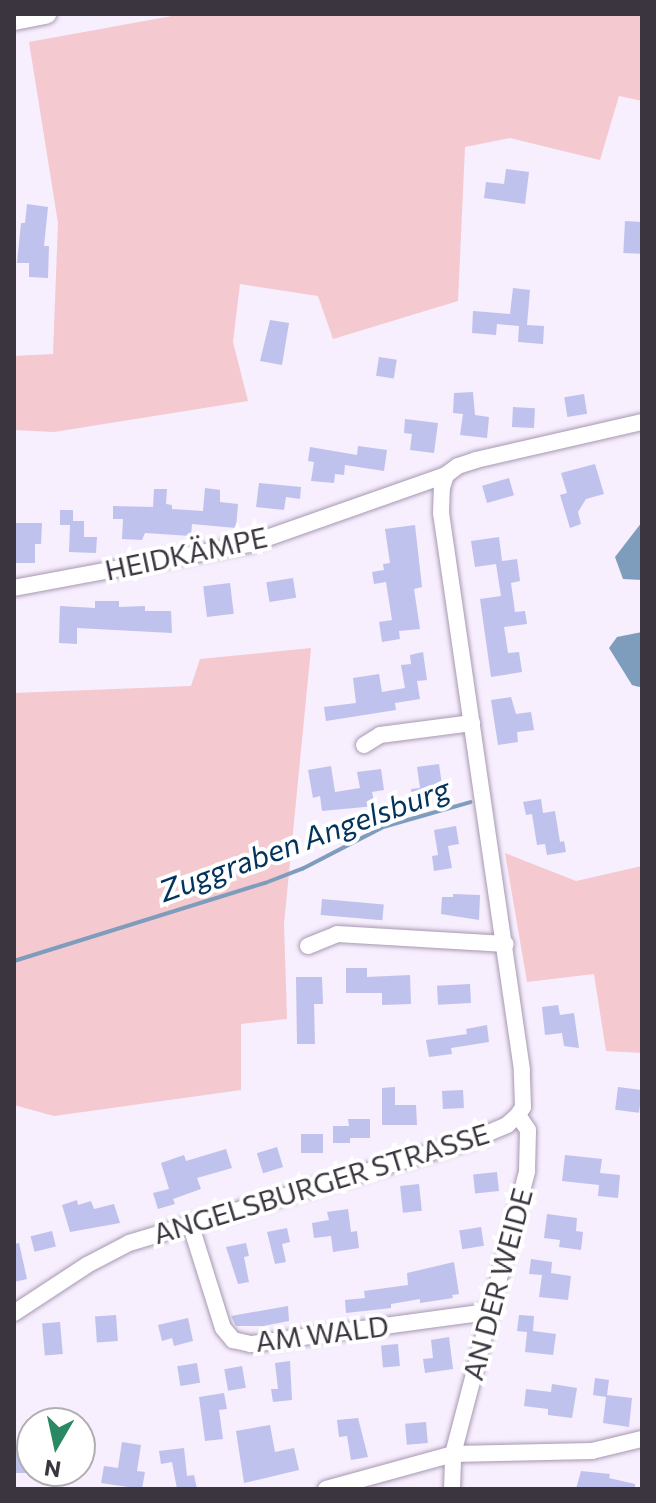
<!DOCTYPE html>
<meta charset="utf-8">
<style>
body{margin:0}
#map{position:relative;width:656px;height:1503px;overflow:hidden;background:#f7eefe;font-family:Commissioner,sans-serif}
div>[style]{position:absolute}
.green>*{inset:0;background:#f4c9cf}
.water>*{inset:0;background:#7e9cbc}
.stream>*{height:4px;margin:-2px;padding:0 2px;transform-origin:2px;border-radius:2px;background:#7e9cbc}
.building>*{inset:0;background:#bec2ec;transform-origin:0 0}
.roads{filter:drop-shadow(0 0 2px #a698b1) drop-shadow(0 0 2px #a698b1)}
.minor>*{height:16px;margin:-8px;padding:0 8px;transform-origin:8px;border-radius:8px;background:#fff}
.major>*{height:20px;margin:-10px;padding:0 10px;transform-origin:10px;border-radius:10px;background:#fff}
span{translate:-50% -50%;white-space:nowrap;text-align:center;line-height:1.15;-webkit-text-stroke:8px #fff;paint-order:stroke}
.street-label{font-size:28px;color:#3a353f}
.water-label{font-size:30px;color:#02335c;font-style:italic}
.frame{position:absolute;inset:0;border:16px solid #3a353f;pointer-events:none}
.north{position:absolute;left:16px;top:1407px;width:80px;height:80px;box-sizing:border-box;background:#fff;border:2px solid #b0aeb2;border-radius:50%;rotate:189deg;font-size:22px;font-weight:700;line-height:32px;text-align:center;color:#3a353f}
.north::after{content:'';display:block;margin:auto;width:28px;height:36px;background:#2a8962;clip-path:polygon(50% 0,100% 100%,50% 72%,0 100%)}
</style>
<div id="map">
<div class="green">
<div style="clip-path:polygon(183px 14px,642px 14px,642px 101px,619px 96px,600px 160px,510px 138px,465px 147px,458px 301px,333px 339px,318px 296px,240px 284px,233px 342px,248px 401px,54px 432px,14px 430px,14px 356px,53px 354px,58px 223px,29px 42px)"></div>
<div style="clip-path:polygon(311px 648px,284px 924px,287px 1019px,241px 1024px,241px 1090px,54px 1116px,14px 1105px,14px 693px,191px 686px,200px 659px)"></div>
<div style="clip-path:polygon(505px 853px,576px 881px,642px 866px,642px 1053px,606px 1051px,594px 974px,527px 982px)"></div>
</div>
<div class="water">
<div style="clip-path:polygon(642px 522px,642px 580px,623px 579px,615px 557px)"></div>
<div style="clip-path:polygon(642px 632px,642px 686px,639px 687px,632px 685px,609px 648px,617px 637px)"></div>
</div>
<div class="stream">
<div style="left:14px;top:961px;width:263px;rotate:-17.3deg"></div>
<div style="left:265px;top:883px;width:40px;rotate:-21deg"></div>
<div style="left:302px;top:869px;width:91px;rotate:-27.4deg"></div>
<div style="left:383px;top:827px;width:91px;rotate:-15.9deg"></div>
</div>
<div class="building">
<div style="clip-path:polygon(506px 169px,529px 172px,525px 204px,484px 198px,486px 182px,504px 184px)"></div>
<div style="clip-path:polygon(27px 204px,48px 207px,44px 246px,49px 246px,48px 278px,29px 277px,29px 263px,17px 263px,21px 223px,25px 223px)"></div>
<div style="left:625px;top:221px;width:17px;height:32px;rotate:3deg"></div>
<div style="clip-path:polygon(513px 288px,530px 290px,527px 325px,544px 326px,543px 344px,518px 342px,519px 326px,497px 324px,496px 335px,472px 333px,473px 311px,510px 314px)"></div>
<div style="clip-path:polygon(270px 320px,289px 323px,282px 365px,260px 361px)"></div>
<div style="left:379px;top:357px;width:18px;height:19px;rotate:9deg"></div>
<div style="clip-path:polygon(473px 392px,475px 415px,489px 417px,487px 438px,460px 435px,463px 414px,453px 413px,454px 393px)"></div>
<div style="left:584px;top:394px;width:20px;height:20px;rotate:81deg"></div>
<div style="left:513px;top:407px;width:22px;height:20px;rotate:3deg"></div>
<div style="clip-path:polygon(405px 419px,438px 423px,434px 453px,410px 450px,412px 434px,404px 433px)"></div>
<div style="clip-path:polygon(358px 446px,387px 450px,384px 471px,345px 465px,344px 475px,335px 474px,334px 483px,311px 481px,314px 462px,308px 461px,310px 447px,357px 455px)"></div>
<div style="clip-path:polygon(595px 464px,604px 494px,586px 499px,578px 512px,581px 524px,570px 528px,560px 495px,567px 493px,561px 473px)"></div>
<div style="left:509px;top:478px;width:18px;height:28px;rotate:74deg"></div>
<div style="clip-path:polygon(259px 483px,301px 487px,300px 499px,286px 497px,284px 510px,256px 507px)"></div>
<div style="clip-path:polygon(205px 488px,220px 490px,220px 502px,238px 504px,236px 528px,192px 524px,191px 536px,145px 533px,142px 540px,122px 539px,123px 519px,113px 519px,113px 506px,153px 507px,154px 489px,167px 489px,166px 504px,172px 505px,172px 509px,203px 511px)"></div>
<div style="clip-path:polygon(60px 510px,73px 510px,73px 521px,84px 521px,84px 537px,97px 537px,96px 553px,69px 552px,70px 525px,60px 525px)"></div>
<div style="clip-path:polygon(15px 523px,42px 523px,41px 544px,35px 544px,35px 563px,14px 563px)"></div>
<div style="clip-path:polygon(415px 525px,422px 587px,414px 589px,420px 629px,399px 631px,400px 639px,382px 642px,379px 622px,392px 620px,386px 582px,374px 584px,372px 572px,384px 570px,383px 564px,390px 563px,385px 529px)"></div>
<div style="clip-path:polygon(499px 537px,502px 561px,517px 559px,520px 581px,511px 583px,515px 612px,525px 611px,527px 624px,504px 627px,508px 653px,519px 652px,522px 672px,491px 677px,480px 599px,501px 596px,496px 564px,475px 567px,471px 541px)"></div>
<div style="left:293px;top:578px;width:20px;height:27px;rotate:81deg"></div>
<div style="left:230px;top:583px;width:31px;height:27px;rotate:83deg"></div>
<div style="clip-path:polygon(95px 601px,119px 601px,119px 607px,145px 606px,145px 611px,171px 611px,172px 633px,77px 628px,77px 644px,59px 643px,60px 606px,95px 608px)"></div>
<div style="clip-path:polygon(423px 652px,427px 680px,417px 681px,420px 699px,395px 703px,396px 710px,326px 721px,324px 707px,356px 703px,353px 678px,379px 674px,382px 692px,405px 688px,401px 665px,411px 664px,410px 655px)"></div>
<div style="clip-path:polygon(511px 697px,516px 714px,531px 712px,534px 730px,517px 732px,518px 742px,498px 745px,491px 700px)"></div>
<div style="clip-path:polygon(439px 764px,442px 785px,423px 788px,425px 798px,412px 800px,411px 789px,420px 788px,417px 767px)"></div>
<div style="clip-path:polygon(331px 766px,335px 792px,360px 788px,357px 772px,381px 769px,384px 790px,372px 792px,375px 806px,322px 811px,320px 796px,313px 798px,308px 770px)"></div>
<div style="clip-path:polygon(541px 799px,543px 813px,555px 811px,560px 842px,564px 841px,566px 852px,547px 855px,545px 844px,537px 845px,532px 814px,526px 815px,523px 802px)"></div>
<div style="clip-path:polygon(456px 826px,459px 844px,448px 846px,452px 868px,434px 871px,432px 856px,438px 855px,434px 830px)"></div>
<div style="clip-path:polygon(453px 894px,480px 895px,479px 920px,441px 914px,442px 897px,453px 897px)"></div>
<div style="left:322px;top:899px;width:62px;height:16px;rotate:5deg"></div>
<div style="clip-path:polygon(346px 968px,367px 968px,367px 977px,410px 975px,411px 1004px,382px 1005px,382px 993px,346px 993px)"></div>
<div style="clip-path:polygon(296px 977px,322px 977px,323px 1004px,314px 1004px,315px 1044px,297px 1044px)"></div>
<div style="left:470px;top:984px;width:19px;height:33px;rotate:87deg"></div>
<div style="clip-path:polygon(558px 1005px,560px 1015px,574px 1013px,579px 1048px,564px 1046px,562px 1033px,545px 1035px,542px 1007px)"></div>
<div style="clip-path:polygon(487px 1025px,489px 1042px,451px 1048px,452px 1054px,429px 1057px,426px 1040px,467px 1034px,466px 1029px)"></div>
<div style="clip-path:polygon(395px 1087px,395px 1105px,416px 1105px,417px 1125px,382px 1125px,382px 1088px)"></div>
<div style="left:618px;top:1087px;width:24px;height:23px;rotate:7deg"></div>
<div style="left:463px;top:1090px;width:18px;height:21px;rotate:87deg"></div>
<div style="clip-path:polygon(348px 1119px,370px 1119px,370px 1138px,350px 1138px,350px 1143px,333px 1143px,333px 1126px,349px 1126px)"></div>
<div style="left:301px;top:1134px;width:22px;height:19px"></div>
<div style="left:277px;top:1147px;width:21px;height:21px;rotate:73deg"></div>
<div style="clip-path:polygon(226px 1149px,232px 1168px,197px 1178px,201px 1189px,173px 1199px,175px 1204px,158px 1209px,153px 1193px,169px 1189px,161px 1163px,184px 1155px,186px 1161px)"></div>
<div style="clip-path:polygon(565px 1155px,602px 1159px,600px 1173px,620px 1175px,618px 1198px,598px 1196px,599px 1185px,562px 1181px)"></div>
<div style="left:497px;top:1172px;width:19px;height:24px;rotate:84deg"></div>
<div style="left:419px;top:1184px;width:27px;height:19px;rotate:84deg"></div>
<div style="clip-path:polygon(77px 1200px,78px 1205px,91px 1201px,94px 1209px,114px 1204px,120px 1223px,70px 1232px,62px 1205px)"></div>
<div style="clip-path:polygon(348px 1209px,351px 1232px,357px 1231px,359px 1248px,333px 1252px,331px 1236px,314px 1238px,312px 1223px,329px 1220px,327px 1212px)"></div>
<div style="clip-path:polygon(547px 1214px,577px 1218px,576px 1231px,583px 1232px,581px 1250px,559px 1247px,560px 1240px,544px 1238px)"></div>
<div style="left:481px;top:1227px;width:19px;height:22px;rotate:81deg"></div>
<div style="clip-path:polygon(287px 1228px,290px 1242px,282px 1244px,286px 1262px,275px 1264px,267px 1232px)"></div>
<div style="left:52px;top:1231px;width:16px;height:22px;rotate:76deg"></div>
<div style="clip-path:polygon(19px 1243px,27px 1279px,14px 1282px,14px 1244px)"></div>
<div style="clip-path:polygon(246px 1243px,249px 1256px,244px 1257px,249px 1282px,238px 1284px,226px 1247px)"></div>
<div style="clip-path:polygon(531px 1259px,552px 1262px,551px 1273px,571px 1276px,568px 1300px,539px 1297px,542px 1275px,529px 1274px)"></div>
<div style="clip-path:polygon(454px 1262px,459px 1294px,452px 1295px,453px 1298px,420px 1303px,420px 1299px,391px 1304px,391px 1308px,346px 1313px,345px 1300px,365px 1298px,364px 1291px,408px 1285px,407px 1273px)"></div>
<div style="clip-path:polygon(288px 1306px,289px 1321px,263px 1326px,236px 1326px,231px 1316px)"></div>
<div style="left:116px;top:1315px;width:26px;height:21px;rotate:86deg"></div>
<div style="clip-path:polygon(519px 1315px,534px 1316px,533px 1331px,556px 1334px,553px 1355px,525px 1352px,527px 1332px,517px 1331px)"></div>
<div style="clip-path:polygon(188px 1318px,193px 1341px,174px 1346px,172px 1338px,162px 1341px,158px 1325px)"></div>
<div style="left:60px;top:1322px;width:32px;height:18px;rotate:85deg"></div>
<div style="clip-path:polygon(449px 1337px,453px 1369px,425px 1373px,423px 1359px,433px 1358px,431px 1340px)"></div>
<div style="left:398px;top:1344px;width:22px;height:17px;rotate:85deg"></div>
<div style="clip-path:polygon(290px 1361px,292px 1400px,273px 1402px,271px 1389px,278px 1389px,275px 1363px)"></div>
<div style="left:197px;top:1363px;width:20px;height:20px;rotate:81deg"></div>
<div style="left:242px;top:1366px;width:22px;height:18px;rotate:80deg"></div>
<div style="clip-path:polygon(595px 1378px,609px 1380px,607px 1395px,632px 1398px,629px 1427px,603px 1423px,606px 1397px,593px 1395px)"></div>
<div style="clip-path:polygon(552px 1384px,577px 1388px,572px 1418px,548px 1415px,548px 1409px,524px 1406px,526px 1389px,551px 1392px)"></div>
<div style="clip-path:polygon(224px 1393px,227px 1409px,219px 1410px,223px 1439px,205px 1441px,199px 1397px)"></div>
<div style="clip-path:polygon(358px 1418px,368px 1457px,351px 1460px,347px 1436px,339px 1437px,337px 1420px)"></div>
<div style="left:426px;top:1422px;width:21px;height:21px;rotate:85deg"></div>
<div style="clip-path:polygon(270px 1425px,275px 1452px,294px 1448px,299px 1470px,244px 1483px,236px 1431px)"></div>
<div style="clip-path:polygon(122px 1442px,141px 1445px,137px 1471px,145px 1472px,142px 1489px,101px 1483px,104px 1466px,118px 1468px)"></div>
<div style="left:32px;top:1445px;width:28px;height:18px;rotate:90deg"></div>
<div style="clip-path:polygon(184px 1448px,187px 1476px,194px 1475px,197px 1489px,177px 1489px,172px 1462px,161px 1464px,159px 1451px)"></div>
<div style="clip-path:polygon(581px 1471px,610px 1474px,609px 1478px,635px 1484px,635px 1489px,576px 1489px)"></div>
</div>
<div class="roads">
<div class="minor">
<div style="left:14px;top:588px;width:240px;rotate:-10.6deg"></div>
<div style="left:250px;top:544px;width:208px;rotate:-19.4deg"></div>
<div style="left:364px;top:745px;width:19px;rotate:-32deg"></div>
<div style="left:380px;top:735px;width:93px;rotate:-7.4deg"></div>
<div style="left:308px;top:946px;width:31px;rotate:-22deg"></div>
<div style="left:337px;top:934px;width:169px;rotate:3.4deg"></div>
<div style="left:190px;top:1223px;width:110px;rotate:72.6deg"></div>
<div style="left:223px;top:1328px;width:16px;rotate:50deg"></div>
<div style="left:233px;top:1340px;width:18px;rotate:13deg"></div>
<div style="left:251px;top:1344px;width:240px;rotate:-7.7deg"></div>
<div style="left:14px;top:1313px;width:87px;rotate:-33.3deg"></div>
<div style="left:87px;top:1265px;width:47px;rotate:-27.6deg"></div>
<div style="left:129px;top:1243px;width:358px;rotate:-16.7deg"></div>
<div style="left:472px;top:1140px;width:38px;rotate:-23deg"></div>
<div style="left:507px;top:1125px;width:15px;rotate:-42deg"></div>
<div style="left:518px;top:1115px;width:9px;rotate:-58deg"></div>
<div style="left:523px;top:1107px;width:37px;rotate:-92deg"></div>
<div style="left:522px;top:1070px;width:563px;rotate:-98.27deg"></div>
<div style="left:441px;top:513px;width:25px;rotate:-88deg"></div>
<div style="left:442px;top:488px;width:14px;rotate:-73deg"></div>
<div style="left:446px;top:475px;width:15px;rotate:-37deg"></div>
<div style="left:458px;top:466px;width:19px;rotate:-18deg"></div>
<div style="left:476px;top:460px;width:170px;rotate:-12.9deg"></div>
<div style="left:326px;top:1489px;width:132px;rotate:-15.4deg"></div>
<div style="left:453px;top:1454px;width:139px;rotate:-1.2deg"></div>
<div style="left:592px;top:1451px;width:51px;rotate:-13.5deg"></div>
<div style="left:452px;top:1489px;width:35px;rotate:-88deg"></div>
<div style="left:453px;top:1454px;width:293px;rotate:-75.3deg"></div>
<div style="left:527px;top:1171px;width:41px;rotate:-88.6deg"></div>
<div style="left:528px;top:1130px;width:18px;rotate:-124deg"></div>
</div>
<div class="major">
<div style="left:14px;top:20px;width:33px;rotate:-11deg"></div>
</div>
</div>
<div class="street-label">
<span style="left:186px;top:553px;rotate:-12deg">HEIDKÄMPE</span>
<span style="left:321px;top:1183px;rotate:-17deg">ANGELSBURGER STRASSE</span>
<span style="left:497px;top:1284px;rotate:-75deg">AN DER WEIDE</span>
<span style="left:322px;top:1333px;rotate:-7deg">AM WALD</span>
</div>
<div class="water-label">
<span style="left:304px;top:839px;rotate:-20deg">Zuggraben Angelsburg</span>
</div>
<div class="frame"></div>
<div class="north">N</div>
</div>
